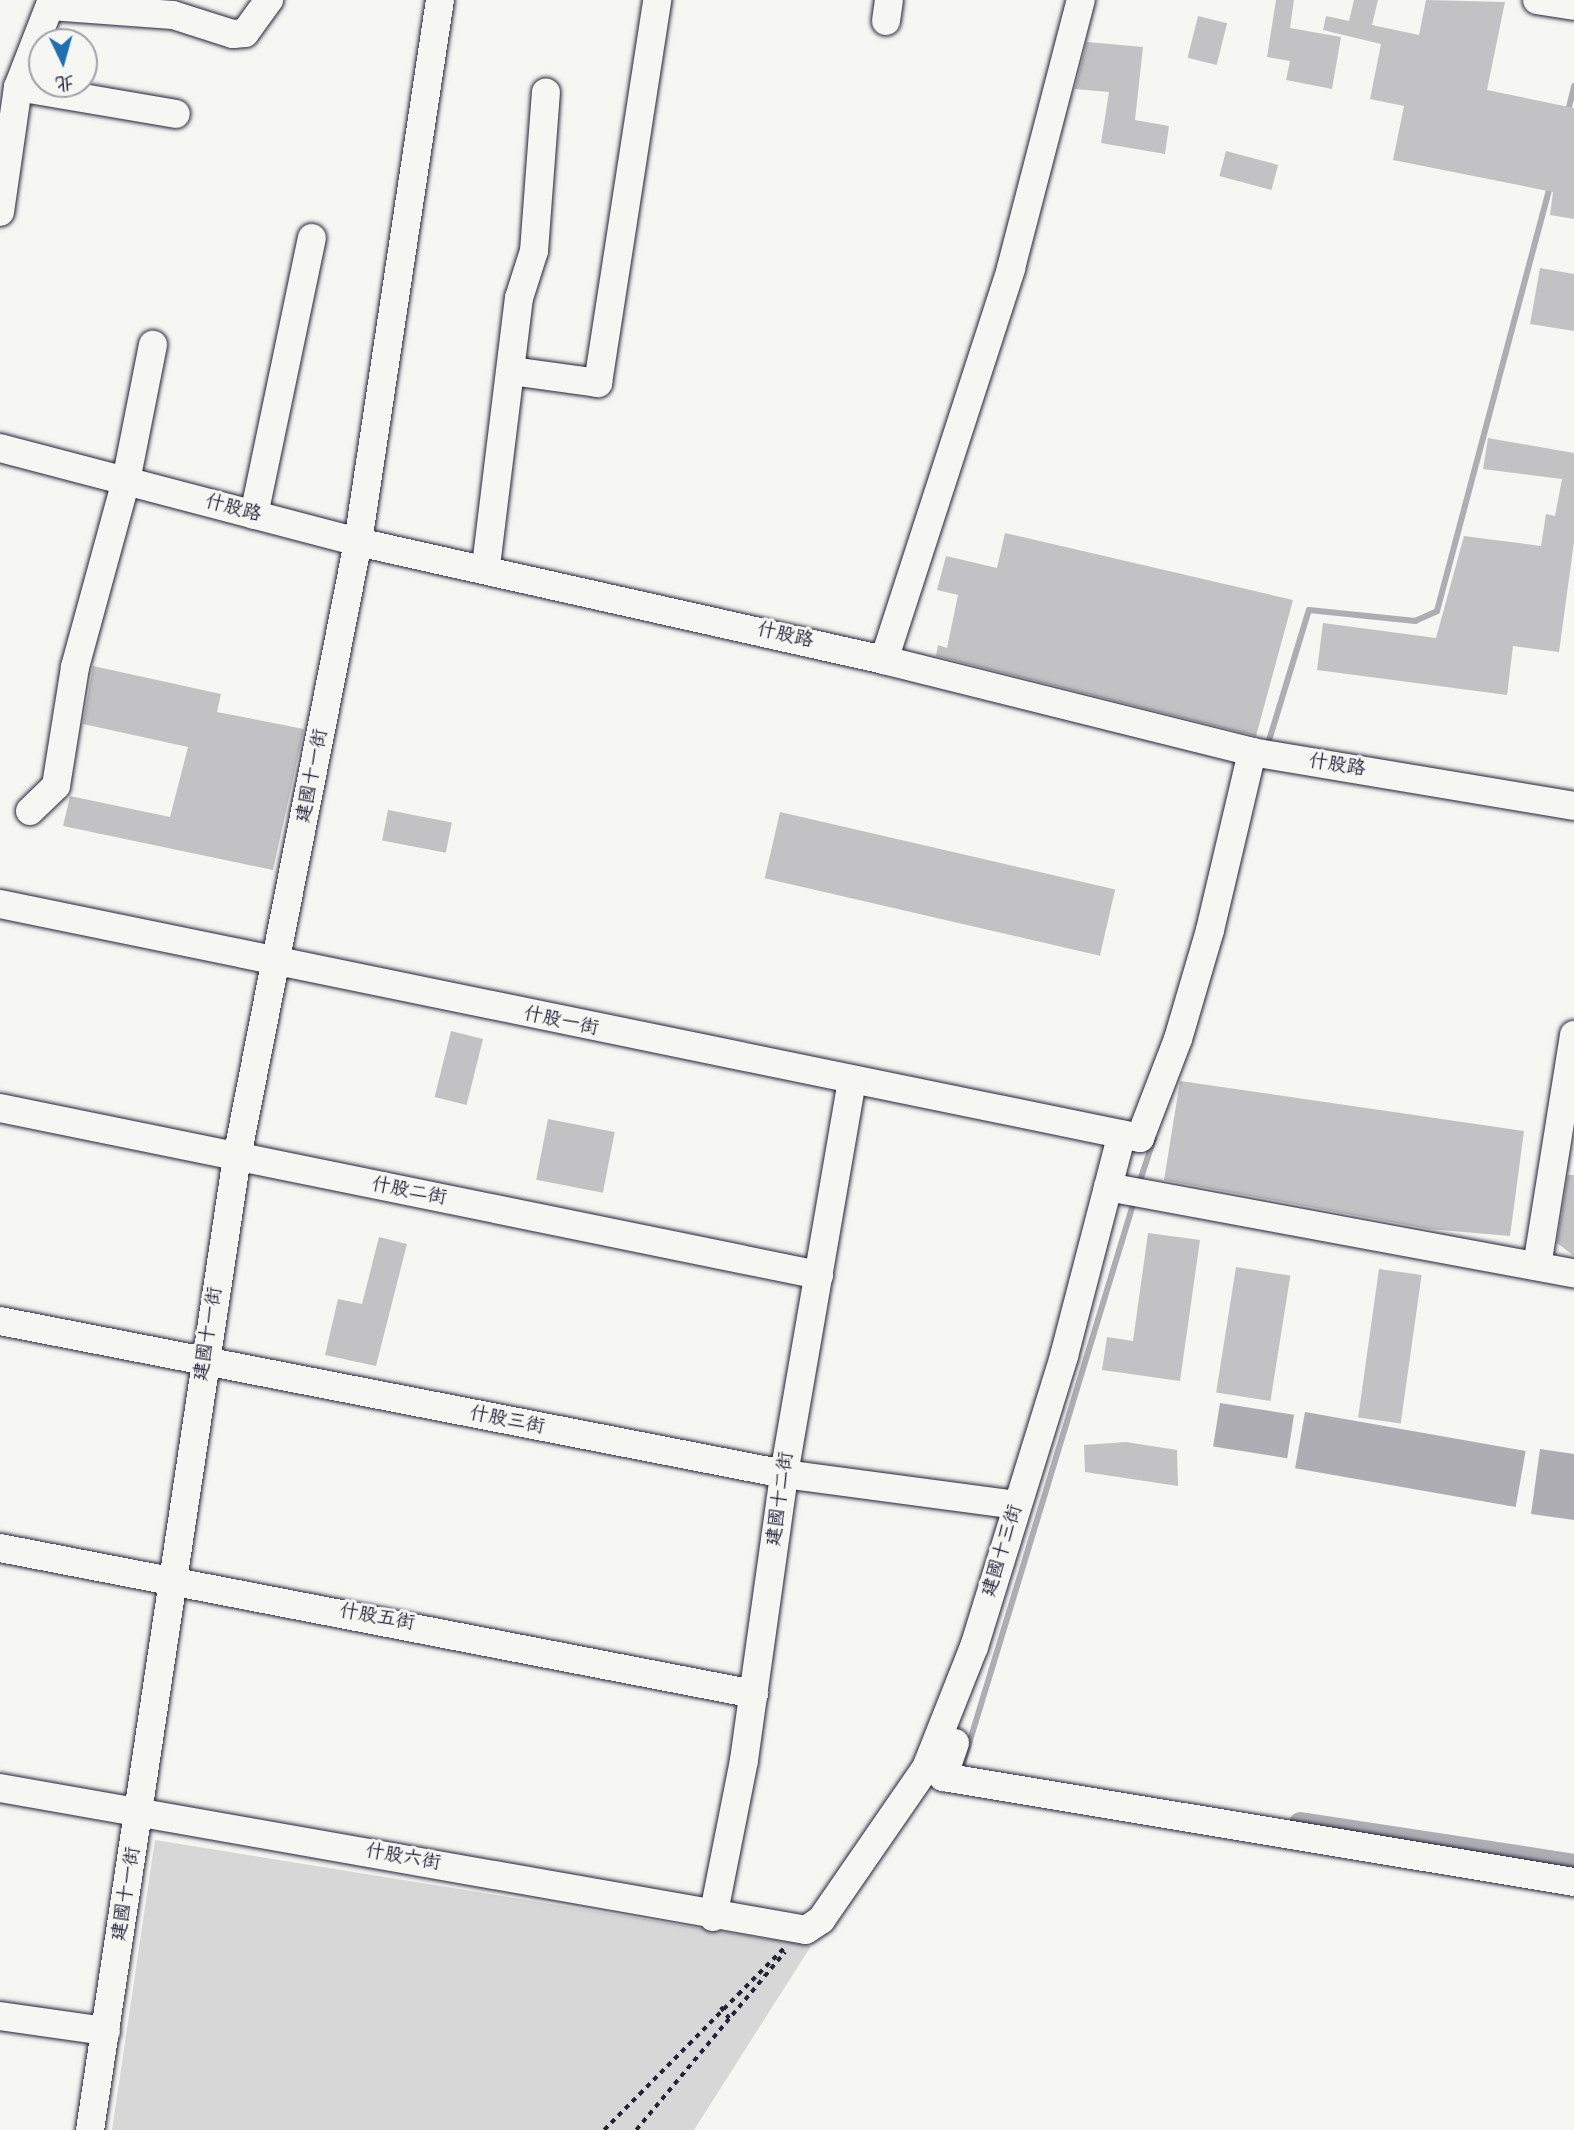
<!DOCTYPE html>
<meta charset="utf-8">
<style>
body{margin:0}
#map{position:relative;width:1574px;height:2130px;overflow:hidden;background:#f6f6f2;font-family:Kalam,"LXGW WenKai TC",sans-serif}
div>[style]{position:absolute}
.green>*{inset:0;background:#d7d7d7}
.water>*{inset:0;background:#adadb3;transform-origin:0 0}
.stream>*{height:6px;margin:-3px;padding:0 3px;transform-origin:3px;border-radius:3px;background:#adadb3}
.canal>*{height:23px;margin:-11.5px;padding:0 11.5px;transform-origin:11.5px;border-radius:11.5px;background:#adadb3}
.building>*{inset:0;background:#c2c2c4;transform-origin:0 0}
.path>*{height:3.5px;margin-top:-1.75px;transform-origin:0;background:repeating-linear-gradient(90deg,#22223b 0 5px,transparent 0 10px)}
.roads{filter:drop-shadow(0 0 2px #22223b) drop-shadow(0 0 2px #22223b)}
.minor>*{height:28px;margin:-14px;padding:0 14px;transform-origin:14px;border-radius:14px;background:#f6f6f2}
span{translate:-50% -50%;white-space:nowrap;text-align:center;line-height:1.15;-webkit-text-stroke:6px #f6f6f2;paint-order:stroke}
.street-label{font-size:19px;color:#22223b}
.north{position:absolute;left:28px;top:28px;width:70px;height:70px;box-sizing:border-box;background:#f6f6f2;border:2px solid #a1a1a9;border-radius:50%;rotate:175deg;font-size:19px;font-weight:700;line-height:28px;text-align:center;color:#22223b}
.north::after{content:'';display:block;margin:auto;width:24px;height:32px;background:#1f6fb2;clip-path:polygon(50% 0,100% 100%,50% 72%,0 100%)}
</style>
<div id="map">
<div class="green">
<div style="clip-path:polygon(155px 1840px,811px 1946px,694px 2130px,112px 2130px)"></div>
</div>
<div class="water">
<div style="left:1220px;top:1403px;width:75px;height:44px;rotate:9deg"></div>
<div style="left:1305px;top:1412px;width:224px;height:57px;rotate:10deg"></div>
<div style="clip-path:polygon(1540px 1449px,1574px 1454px,1574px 1520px,1531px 1514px)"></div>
</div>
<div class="stream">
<div style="left:1567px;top:115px;width:30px;rotate:-76deg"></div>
<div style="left:1267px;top:747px;width:143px;rotate:-73deg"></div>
<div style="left:1309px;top:610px;width:107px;rotate:5.9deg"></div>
<div style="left:1415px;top:621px;width:24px;rotate:-24deg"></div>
<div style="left:1437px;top:611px;width:443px;rotate:-75.1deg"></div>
<div style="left:1139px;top:1184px;width:48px;rotate:-71.9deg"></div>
<div style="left:961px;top:1770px;width:598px;rotate:-73.08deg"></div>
</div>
<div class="canal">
<div style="left:1300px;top:1823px;width:277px;rotate:8.7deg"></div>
</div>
<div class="building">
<div style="clip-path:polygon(1276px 0,1294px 0,1290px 28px,1341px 37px,1332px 89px,1286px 80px,1290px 61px,1267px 57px)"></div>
<div style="clip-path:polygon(1354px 0,1378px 0,1372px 25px,1419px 35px,1426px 0,1505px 2px,1487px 90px,1574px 108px,1574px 219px,1550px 215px,1553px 192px,1393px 160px,1404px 106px,1370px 99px,1381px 44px,1323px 30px,1326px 16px,1349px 21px)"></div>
<div style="left:1198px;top:16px;width:30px;height:43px;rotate:14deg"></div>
<div style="clip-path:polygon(1087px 42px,1143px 47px,1135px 120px,1169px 126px,1165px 154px,1101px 143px,1109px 92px,1075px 89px)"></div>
<div style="left:1226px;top:151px;width:54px;height:26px;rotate:15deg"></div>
<div style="clip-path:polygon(1540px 268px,1574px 274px,1574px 331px,1530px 324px)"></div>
<div style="clip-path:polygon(1488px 438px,1574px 453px,1574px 542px,1559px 652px,1513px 646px,1507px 695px,1317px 670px,1323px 623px,1436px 638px,1464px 536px,1541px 546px,1546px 514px,1555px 516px,1562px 479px,1483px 469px)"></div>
<div style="clip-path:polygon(1005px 533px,1293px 600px,1256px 736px,936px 656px,938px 645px,947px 648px,958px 595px,937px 590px,946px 556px,997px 568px)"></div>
<div style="clip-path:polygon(93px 666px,221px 694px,217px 712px,304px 729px,273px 870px,63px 826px,70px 796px,170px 817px,188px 747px,83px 724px)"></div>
<div style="left:388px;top:810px;width:65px;height:31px;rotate:11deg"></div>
<div style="left:780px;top:812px;width:344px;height:68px;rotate:13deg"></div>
<div style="left:451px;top:1031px;width:33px;height:68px;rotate:14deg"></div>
<div style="clip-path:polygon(1180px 1081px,1524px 1131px,1510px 1236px,1429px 1229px,1164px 1180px)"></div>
<div style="left:548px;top:1119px;width:68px;height:62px;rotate:11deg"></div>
<div style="clip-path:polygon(1568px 1175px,1574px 1175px,1574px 1256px,1557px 1243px)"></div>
<div style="clip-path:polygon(1148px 1233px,1200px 1240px,1180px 1381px,1102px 1370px,1107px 1337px,1133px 1341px)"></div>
<div style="clip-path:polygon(379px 1237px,407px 1244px,376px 1366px,325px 1355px,338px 1299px,362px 1304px)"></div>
<div style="left:1236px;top:1267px;width:55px;height:127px;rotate:9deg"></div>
<div style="left:1379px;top:1269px;width:43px;height:150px;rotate:8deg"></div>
<div style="clip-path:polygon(1126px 1442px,1177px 1450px,1178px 1486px,1085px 1472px,1084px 1445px)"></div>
</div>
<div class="path">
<div style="left:721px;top:2007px;width:14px;rotate:54deg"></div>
<div style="left:604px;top:2130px;width:255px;rotate:-45.3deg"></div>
<div style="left:636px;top:2130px;width:232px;rotate:-50.1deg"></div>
</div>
<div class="roads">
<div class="minor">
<div style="left:1537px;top:0;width:37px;rotate:9deg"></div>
<div style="left:50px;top:6px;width:123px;rotate:4.2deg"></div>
<div style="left:173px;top:15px;width:63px;rotate:17.6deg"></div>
<div style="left:233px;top:34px;width:12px;rotate:-5deg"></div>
<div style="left:245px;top:33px;width:41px;rotate:-54deg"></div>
<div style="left:886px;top:21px;width:21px;rotate:-82deg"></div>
<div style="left:18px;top:87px;width:160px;rotate:9.7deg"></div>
<div style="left:0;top:212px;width:126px;rotate:-81.8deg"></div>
<div style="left:18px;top:87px;width:93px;rotate:-68.7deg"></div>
<div style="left:512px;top:371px;width:87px;rotate:7.9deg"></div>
<div style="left:598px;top:383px;width:388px;rotate:-81.2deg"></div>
<div style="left:0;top:448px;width:370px;rotate:14.7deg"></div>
<div style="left:358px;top:542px;width:539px;rotate:12.64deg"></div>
<div style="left:884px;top:660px;width:379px;rotate:14deg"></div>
<div style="left:1252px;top:752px;width:326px;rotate:9.5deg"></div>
<div style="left:254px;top:515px;width:283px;rotate:-78.2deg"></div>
<div style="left:486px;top:566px;width:270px;rotate:-83deg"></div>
<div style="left:519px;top:298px;width:49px;rotate:-72.3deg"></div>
<div style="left:534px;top:251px;width:159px;rotate:-85.7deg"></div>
<div style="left:884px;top:660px;width:412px;rotate:-72deg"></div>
<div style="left:1011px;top:268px;width:277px;rotate:-75.4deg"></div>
<div style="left:30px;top:811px;width:36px;rotate:-44deg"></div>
<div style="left:56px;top:786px;width:121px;rotate:-80.9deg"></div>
<div style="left:75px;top:667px;width:193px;rotate:-74.7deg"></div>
<div style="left:126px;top:481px;width:139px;rotate:-78.8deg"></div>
<div style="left:0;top:904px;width:1164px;rotate:11.6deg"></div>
<div style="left:1140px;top:1138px;width:106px;rotate:-69deg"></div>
<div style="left:1178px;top:1039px;width:114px;rotate:-73.6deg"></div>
<div style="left:1210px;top:930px;width:183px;rotate:-76.7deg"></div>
<div style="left:0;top:1108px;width:836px;rotate:11.53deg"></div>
<div style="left:1108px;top:1187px;width:474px;rotate:10.5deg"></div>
<div style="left:1537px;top:1266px;width:234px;rotate:-80.9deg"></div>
<div style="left:0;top:1321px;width:799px;rotate:11.04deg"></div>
<div style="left:784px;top:1474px;width:235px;rotate:7.6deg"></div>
<div style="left:0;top:1548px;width:768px;rotate:10.96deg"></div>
<div style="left:955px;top:1743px;width:36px;rotate:109deg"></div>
<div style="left:943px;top:1777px;width:640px;rotate:9.45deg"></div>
<div style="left:0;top:1788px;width:818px;rotate:9.99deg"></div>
<div style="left:806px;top:1930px;width:18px;rotate:-34deg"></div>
<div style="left:821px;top:1920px;width:185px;rotate:-55.4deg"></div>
<div style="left:926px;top:1768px;width:130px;rotate:-68.4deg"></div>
<div style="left:974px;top:1647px;width:305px;rotate:-72.8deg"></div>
<div style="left:1064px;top:1356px;width:229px;rotate:-75.4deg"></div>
<div style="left:713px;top:1917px;width:160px;rotate:-78.8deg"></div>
<div style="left:744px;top:1760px;width:289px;rotate:-82deg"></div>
<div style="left:784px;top:1474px;width:398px;rotate:-80.2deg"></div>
<div style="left:0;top:2016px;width:107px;rotate:8.1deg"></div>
<div style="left:90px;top:2130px;width:984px;rotate:-81.41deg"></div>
<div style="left:237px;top:1157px;width:627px;rotate:-78.87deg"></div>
<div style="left:358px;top:542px;width:548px;rotate:-81.4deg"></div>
</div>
</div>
<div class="street-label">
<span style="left:233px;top:509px;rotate:15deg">什股路</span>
<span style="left:785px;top:636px;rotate:13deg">什股路</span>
<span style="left:1337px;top:766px;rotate:9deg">什股路</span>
<span style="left:313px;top:776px;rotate:-79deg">建國十一街</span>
<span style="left:561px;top:1022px;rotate:12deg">什股一街</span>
<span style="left:409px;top:1192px;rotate:11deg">什股二街</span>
<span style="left:209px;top:1334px;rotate:-81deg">建國十一街</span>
<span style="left:507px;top:1421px;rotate:11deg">什股三街</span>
<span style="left:781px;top:1499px;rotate:-82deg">建國十二街</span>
<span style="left:1003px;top:1551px;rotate:-73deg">建國十三街</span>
<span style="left:377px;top:1618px;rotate:10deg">什股五街</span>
<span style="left:403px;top:1858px;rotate:10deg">什股六街</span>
<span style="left:127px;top:1894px;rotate:-81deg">建國十一街</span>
</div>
<div class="north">北</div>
</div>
